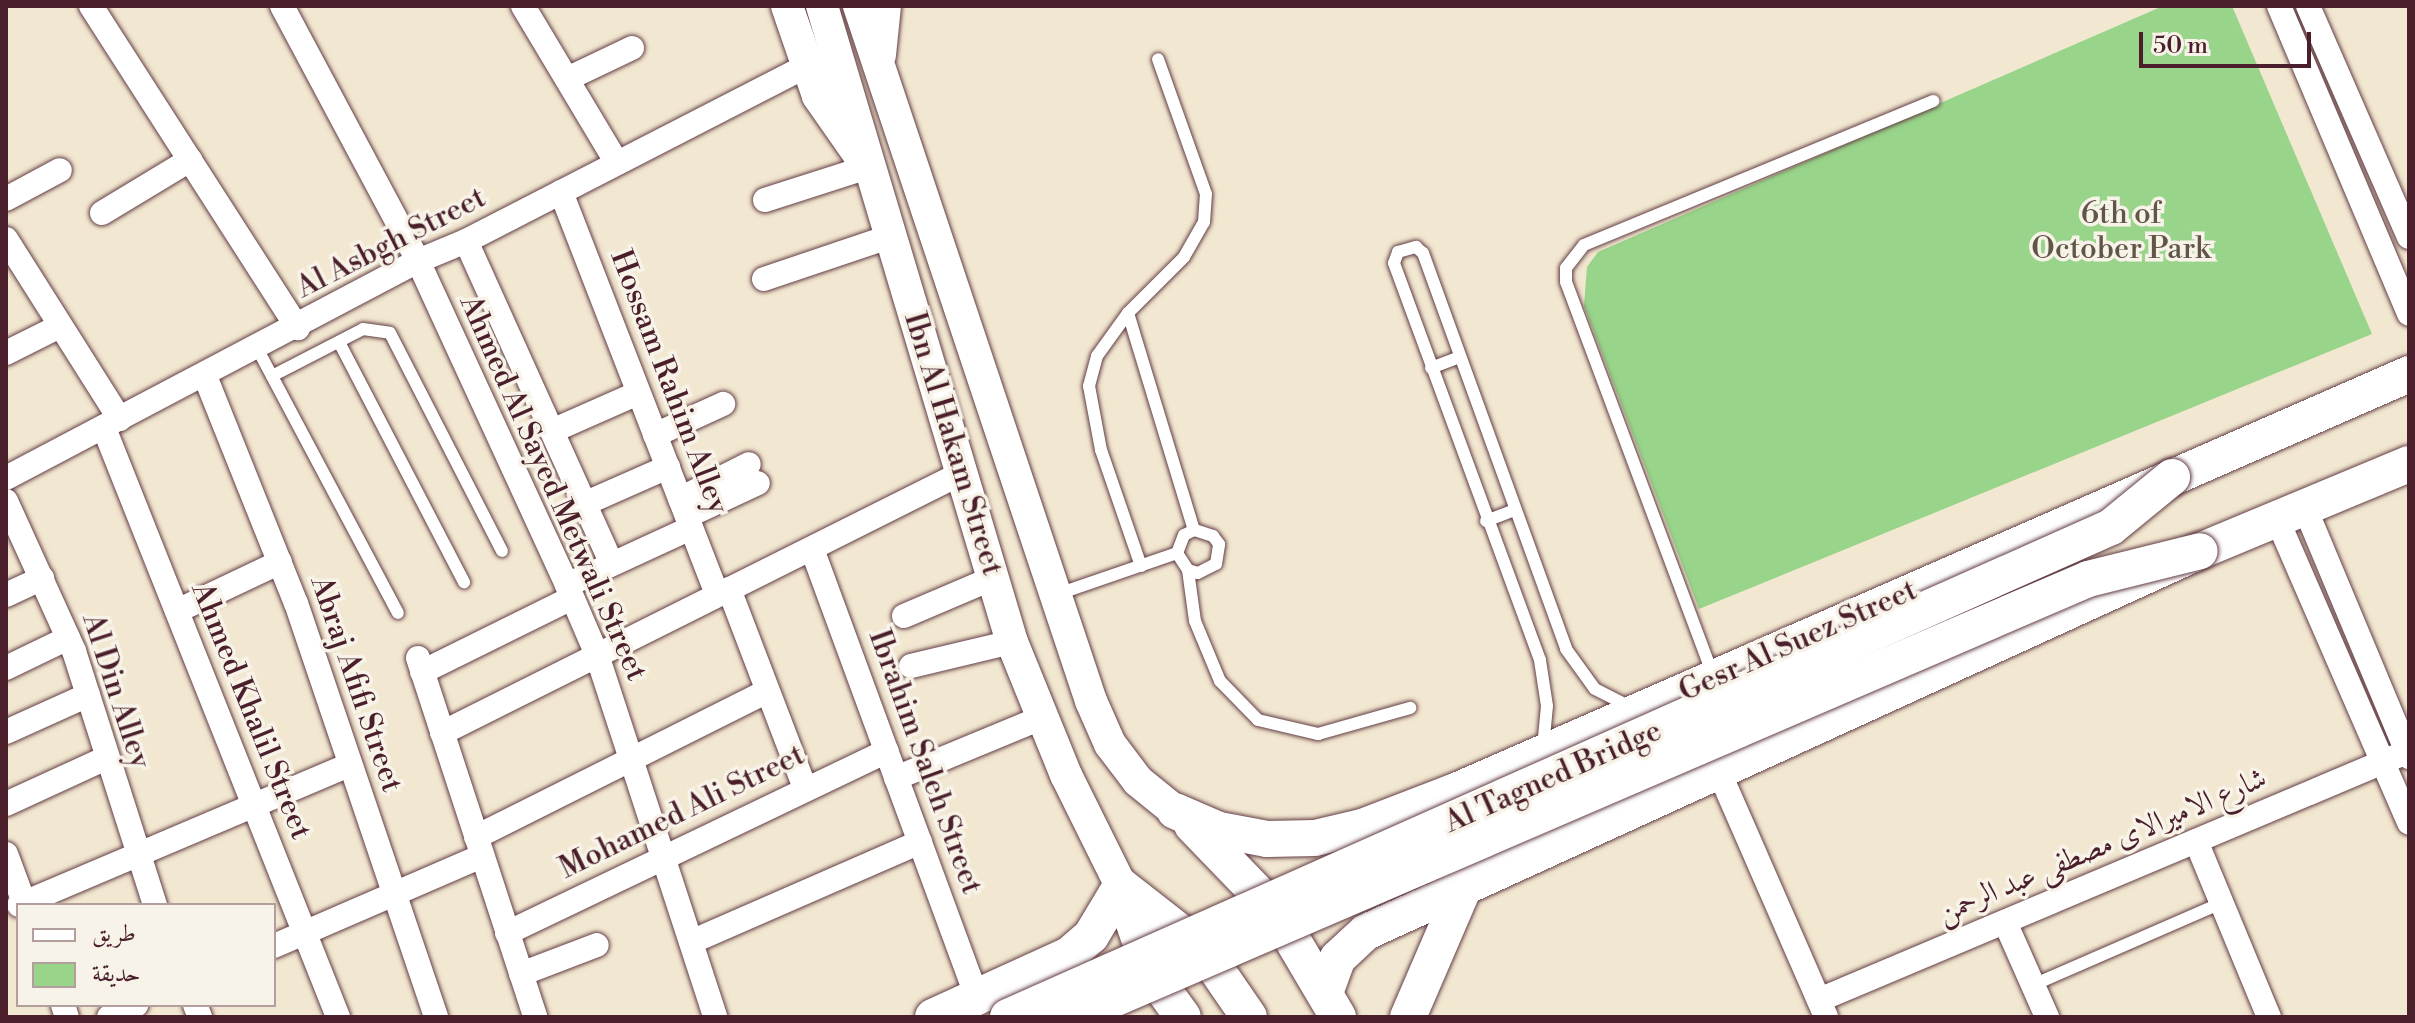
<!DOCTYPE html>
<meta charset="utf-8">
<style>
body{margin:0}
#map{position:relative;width:2415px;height:1023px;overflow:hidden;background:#f2e7d0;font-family:"Libre Bodoni",Amiri,serif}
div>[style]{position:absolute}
.green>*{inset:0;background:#98d489}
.roads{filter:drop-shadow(0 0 2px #633d44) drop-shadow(0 0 2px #633d44)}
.service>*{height:12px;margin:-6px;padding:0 6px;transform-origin:6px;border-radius:6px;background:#fff}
.minor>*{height:24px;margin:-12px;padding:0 12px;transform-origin:12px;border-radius:12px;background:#fff}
.secondary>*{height:32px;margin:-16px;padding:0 16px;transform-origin:16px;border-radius:16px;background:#fff}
.primary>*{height:36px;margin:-18px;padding:0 18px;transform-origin:18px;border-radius:18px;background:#fff}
.bridges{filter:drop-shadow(0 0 2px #633d44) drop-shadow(0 0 2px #633d44)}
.primary-bridge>*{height:36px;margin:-18px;padding:0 18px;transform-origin:18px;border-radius:18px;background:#fff}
span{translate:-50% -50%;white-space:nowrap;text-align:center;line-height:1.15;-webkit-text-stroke:7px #f7f3e8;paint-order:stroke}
.park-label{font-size:30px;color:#615547}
.street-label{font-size:30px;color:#4a1f2b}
.frame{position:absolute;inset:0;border:8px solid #4a1f2b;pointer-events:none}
.legend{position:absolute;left:16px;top:903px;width:260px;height:104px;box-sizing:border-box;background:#f7f3e8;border:2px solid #b29e9c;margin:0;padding:10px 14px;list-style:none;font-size:24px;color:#4a1f2b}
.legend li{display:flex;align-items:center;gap:16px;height:40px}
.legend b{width:40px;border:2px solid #b29e9c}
.scale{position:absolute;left:2139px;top:32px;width:172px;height:36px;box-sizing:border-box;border:4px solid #4a1f2b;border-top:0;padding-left:10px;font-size:24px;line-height:28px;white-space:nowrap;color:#4a1f2b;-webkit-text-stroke:6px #f7f3e8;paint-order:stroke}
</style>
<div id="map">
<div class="green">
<div style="clip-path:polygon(2163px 6px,2232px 6px,2372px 334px,1699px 609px,1584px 306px,1587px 267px,1598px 252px)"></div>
</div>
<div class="roads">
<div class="service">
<div style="left:1128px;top:313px;width:227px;rotate:73.1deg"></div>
<div style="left:339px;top:342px;width:271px;rotate:62.5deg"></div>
<div style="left:257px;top:348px;width:300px;rotate:62deg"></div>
<div style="left:1431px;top:368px;width:31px;rotate:-21deg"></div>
<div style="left:272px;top:376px;width:102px;rotate:-27.3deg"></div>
<div style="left:363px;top:329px;width:27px;rotate:8deg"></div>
<div style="left:390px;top:333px;width:245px;rotate:62.8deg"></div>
<div style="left:1486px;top:521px;width:31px;rotate:-21deg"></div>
<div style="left:1141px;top:566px;width:123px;rotate:-109deg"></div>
<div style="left:1101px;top:450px;width:65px;rotate:-100.6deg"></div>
<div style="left:1089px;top:386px;width:31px;rotate:-75deg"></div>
<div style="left:1097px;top:356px;width:53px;rotate:-54.2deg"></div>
<div style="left:1128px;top:313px;width:79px;rotate:-45deg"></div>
<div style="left:1184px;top:257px;width:40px;rotate:-60.3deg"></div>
<div style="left:1204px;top:222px;width:28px;rotate:-86deg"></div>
<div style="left:1206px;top:194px;width:143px;rotate:-109.6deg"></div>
<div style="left:1188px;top:570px;width:10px;rotate:17deg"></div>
<div style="left:1198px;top:573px;width:20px;rotate:-27deg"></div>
<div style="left:1216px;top:564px;width:20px;rotate:-81deg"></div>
<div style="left:1219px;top:544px;width:10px;rotate:-127deg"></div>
<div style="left:1213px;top:536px;width:20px;rotate:-162deg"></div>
<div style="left:1194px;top:530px;width:11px;rotate:153deg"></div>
<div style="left:1184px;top:535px;width:19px;rotate:111deg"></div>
<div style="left:1177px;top:553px;width:20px;rotate:57deg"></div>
<div style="left:1188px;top:570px;width:51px;rotate:82.2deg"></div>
<div style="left:1195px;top:621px;width:65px;rotate:67.4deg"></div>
<div style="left:1220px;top:681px;width:54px;rotate:45.7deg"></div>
<div style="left:1258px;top:720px;width:62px;rotate:13.1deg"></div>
<div style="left:1318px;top:734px;width:96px;rotate:-15.8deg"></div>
<div style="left:1055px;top:595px;width:129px;rotate:-19deg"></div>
<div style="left:1713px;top:675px;width:420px;rotate:-110.5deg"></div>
<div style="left:1566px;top:282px;width:14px;rotate:-90deg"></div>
<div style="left:1566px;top:268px;width:29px;rotate:-52deg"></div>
<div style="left:1584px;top:245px;width:378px;rotate:-22.4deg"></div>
<div style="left:1543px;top:748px;width:42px;rotate:-84.6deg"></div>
<div style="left:1547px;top:706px;width:47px;rotate:-98.7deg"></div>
<div style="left:1540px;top:660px;width:423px;rotate:-110.2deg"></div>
<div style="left:1394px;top:263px;width:12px;rotate:-70deg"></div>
<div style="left:1398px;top:252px;width:19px;rotate:-16deg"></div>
<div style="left:1416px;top:247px;width:9px;rotate:41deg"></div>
<div style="left:1423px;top:253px;width:421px;rotate:70.1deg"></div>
<div style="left:1566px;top:649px;width:49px;rotate:54.1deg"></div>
<div style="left:1595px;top:689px;width:38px;rotate:27deg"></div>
<div style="left:2033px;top:985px;width:206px;rotate:-23.5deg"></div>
</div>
<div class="minor">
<div style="left:91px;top:6px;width:383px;rotate:57.3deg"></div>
<div style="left:282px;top:6px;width:289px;rotate:61.9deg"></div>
<div style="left:418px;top:261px;width:357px;rotate:65.3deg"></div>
<div style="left:567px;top:585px;width:76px;rotate:66.8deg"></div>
<div style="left:597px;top:655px;width:381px;rotate:71.9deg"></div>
<div style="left:523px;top:6px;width:183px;rotate:59.1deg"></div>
<div style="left:2279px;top:6px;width:334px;rotate:67.1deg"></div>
<div style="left:2308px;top:6px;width:252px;rotate:66.4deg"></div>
<div style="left:567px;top:79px;width:72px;rotate:-25.5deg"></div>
<div style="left:561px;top:192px;width:432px;rotate:68.8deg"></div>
<div style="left:6px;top:199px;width:61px;rotate:-28.2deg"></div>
<div style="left:765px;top:200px;width:111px;rotate:-17.8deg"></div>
<div style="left:102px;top:213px;width:103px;rotate:-31.1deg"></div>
<div style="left:6px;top:239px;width:213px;rotate:57.7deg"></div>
<div style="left:466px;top:241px;width:354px;rotate:65.7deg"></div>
<div style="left:764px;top:279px;width:135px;rotate:-18.6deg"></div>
<div style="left:6px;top:353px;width:60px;rotate:-26.6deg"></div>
<div style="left:205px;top:376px;width:245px;rotate:68.2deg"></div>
<div style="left:296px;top:603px;width:437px;rotate:71.3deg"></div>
<div style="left:104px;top:428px;width:634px;rotate:68.33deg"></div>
<div style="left:552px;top:431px;width:94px;rotate:-23.8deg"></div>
<div style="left:655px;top:435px;width:75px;rotate:-24.5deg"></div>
<div style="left:6px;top:478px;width:466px;rotate:-27.8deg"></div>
<div style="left:418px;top:261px;width:52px;rotate:-22.6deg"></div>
<div style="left:466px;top:241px;width:382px;rotate:-27.2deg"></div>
<div style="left:680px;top:499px;width:77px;rotate:-26.9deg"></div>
<div style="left:6px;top:501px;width:165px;rotate:65.6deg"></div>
<div style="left:74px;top:651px;width:267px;rotate:72.3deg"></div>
<div style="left:584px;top:504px;width:92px;rotate:-23.8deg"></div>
<div style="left:2305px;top:508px;width:270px;rotate:67.3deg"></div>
<div style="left:687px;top:516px;width:78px;rotate:-24.9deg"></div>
<div style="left:2277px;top:519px;width:331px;rotate:66.5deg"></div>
<div style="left:812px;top:549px;width:477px;rotate:69.8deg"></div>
<div style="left:567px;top:585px;width:136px;rotate:-24.7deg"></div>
<div style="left:729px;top:589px;width:213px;rotate:69.1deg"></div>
<div style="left:6px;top:595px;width:40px;rotate:-25deg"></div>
<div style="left:177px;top:611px;width:114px;rotate:-25.4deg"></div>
<div style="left:904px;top:616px;width:97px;rotate:-23.1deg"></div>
<div style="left:418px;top:658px;width:378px;rotate:71.9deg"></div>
<div style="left:911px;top:666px;width:104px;rotate:-13.4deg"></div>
<div style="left:6px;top:668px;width:69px;rotate:-25.8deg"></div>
<div style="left:422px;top:672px;width:167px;rotate:-26.3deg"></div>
<div style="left:6px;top:732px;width:90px;rotate:-24.3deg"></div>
<div style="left:442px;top:733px;width:581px;rotate:-26.57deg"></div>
<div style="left:1720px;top:774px;width:265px;rotate:66.4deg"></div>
<div style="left:896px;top:778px;width:157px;rotate:-22.5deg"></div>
<div style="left:6px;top:804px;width:110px;rotate:-24.7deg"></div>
<div style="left:476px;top:837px;width:326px;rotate:-26.6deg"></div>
<div style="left:2196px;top:841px;width:191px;rotate:67.5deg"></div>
<div style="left:6px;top:854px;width:54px;rotate:69.6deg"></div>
<div style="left:19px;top:905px;width:358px;rotate:-23deg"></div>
<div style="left:2005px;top:922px;width:104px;rotate:66.1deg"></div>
<div style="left:507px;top:933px;width:421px;rotate:-25.6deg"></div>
<div style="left:691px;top:942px;width:250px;rotate:-23.6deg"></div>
<div style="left:274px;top:946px;width:227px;rotate:-23.4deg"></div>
<div style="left:521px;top:974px;width:81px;rotate:-20.9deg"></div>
<div style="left:1819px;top:1000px;width:640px;rotate:-22.88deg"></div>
<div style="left:63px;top:1005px;width:13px;rotate:72deg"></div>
<div style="left:195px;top:1005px;width:13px;rotate:67deg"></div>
<div style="left:109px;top:1017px;width:30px;rotate:-24deg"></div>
</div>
<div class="secondary">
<div style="left:787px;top:6px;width:95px;rotate:71deg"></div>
<div style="left:818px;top:96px;width:77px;rotate:55.1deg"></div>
<div style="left:822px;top:6px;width:664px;rotate:73.37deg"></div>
<div style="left:1012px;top:642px;width:144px;rotate:67.9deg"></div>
<div style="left:1066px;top:775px;width:124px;rotate:63.6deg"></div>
<div style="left:859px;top:6px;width:733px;rotate:71.54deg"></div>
<div style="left:1091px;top:701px;width:47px;rotate:66.2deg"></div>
<div style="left:1110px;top:744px;width:46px;rotate:52.9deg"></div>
<div style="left:1138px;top:781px;width:48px;rotate:39deg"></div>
<div style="left:880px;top:55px;width:49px;rotate:-84.2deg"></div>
</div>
<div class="primary">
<div style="left:1175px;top:811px;width:48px;rotate:23.4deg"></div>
<div style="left:1219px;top:830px;width:49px;rotate:10.6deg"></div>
<div style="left:1267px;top:839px;width:48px;rotate:-1.2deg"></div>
<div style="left:1315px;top:838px;width:48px;rotate:-13.2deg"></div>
<div style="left:1362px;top:827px;width:101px;rotate:-21deg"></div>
<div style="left:1456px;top:791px;width:1040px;rotate:-23.63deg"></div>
<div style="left:1192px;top:825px;width:121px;rotate:46deg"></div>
<div style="left:1276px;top:912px;width:122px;rotate:59.4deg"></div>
<div style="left:1121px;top:886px;width:104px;rotate:38deg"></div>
<div style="left:1203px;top:950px;width:81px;rotate:55.5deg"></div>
<div style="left:1121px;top:886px;width:92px;rotate:71deg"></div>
<div style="left:1151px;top:973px;width:54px;rotate:54deg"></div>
<div style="left:1325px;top:993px;width:37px;rotate:-70deg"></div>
<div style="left:1338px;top:958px;width:38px;rotate:-43deg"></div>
<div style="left:1366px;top:932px;width:917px;rotate:-24.55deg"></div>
<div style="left:2200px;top:551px;width:226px;rotate:-22.6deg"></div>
<div style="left:933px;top:1017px;width:149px;rotate:-24.5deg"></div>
<div style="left:1069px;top:955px;width:29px;rotate:-41deg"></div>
<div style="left:1091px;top:936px;width:58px;rotate:-59deg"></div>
<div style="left:1408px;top:1017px;width:139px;rotate:-66.7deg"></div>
</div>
</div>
<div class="bridges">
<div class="primary-bridge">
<div style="left:1008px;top:1017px;width:1207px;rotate:-23.95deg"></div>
<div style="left:2111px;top:527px;width:79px;rotate:-39.3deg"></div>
<div style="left:1072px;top:1017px;width:1106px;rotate:-23.32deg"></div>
<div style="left:2088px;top:579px;width:115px;rotate:-14deg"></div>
</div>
</div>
<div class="park-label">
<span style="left:2121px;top:231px">6th of<br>October Park</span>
</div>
<div class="street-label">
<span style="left:391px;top:243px;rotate:-27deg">Al Asbgh Street</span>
<span style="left:669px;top:382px;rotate:69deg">Hossam Rahim Alley</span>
<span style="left:953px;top:444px;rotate:73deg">Ibn Al Hakam Street</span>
<span style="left:553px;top:488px;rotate:66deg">Ahmed Al Sayed Metwali Street</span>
<span style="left:1798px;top:641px;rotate:-24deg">Gesr Al Suez Street</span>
<span style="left:356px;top:684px;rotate:71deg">Abraj Afifi Street</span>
<span style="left:116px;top:691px;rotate:72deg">Al Din Alley</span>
<span style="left:251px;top:711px;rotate:68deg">Ahmed Khalil Street</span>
<span style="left:925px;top:762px;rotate:70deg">Ibrahim Saleh Street</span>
<span style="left:1553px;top:777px;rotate:-24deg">Al Tagned Bridge</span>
<span style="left:682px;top:812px;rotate:-26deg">Mohamed Ali Street</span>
<span style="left:2102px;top:846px;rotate:-23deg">شارع الاميرالاى مصطفى عبد الرحمن</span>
</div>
<div class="frame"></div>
<ul class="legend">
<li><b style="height:10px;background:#fff"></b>طريق</li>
<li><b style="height:22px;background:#98d489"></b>حديقة</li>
</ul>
<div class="scale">50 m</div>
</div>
